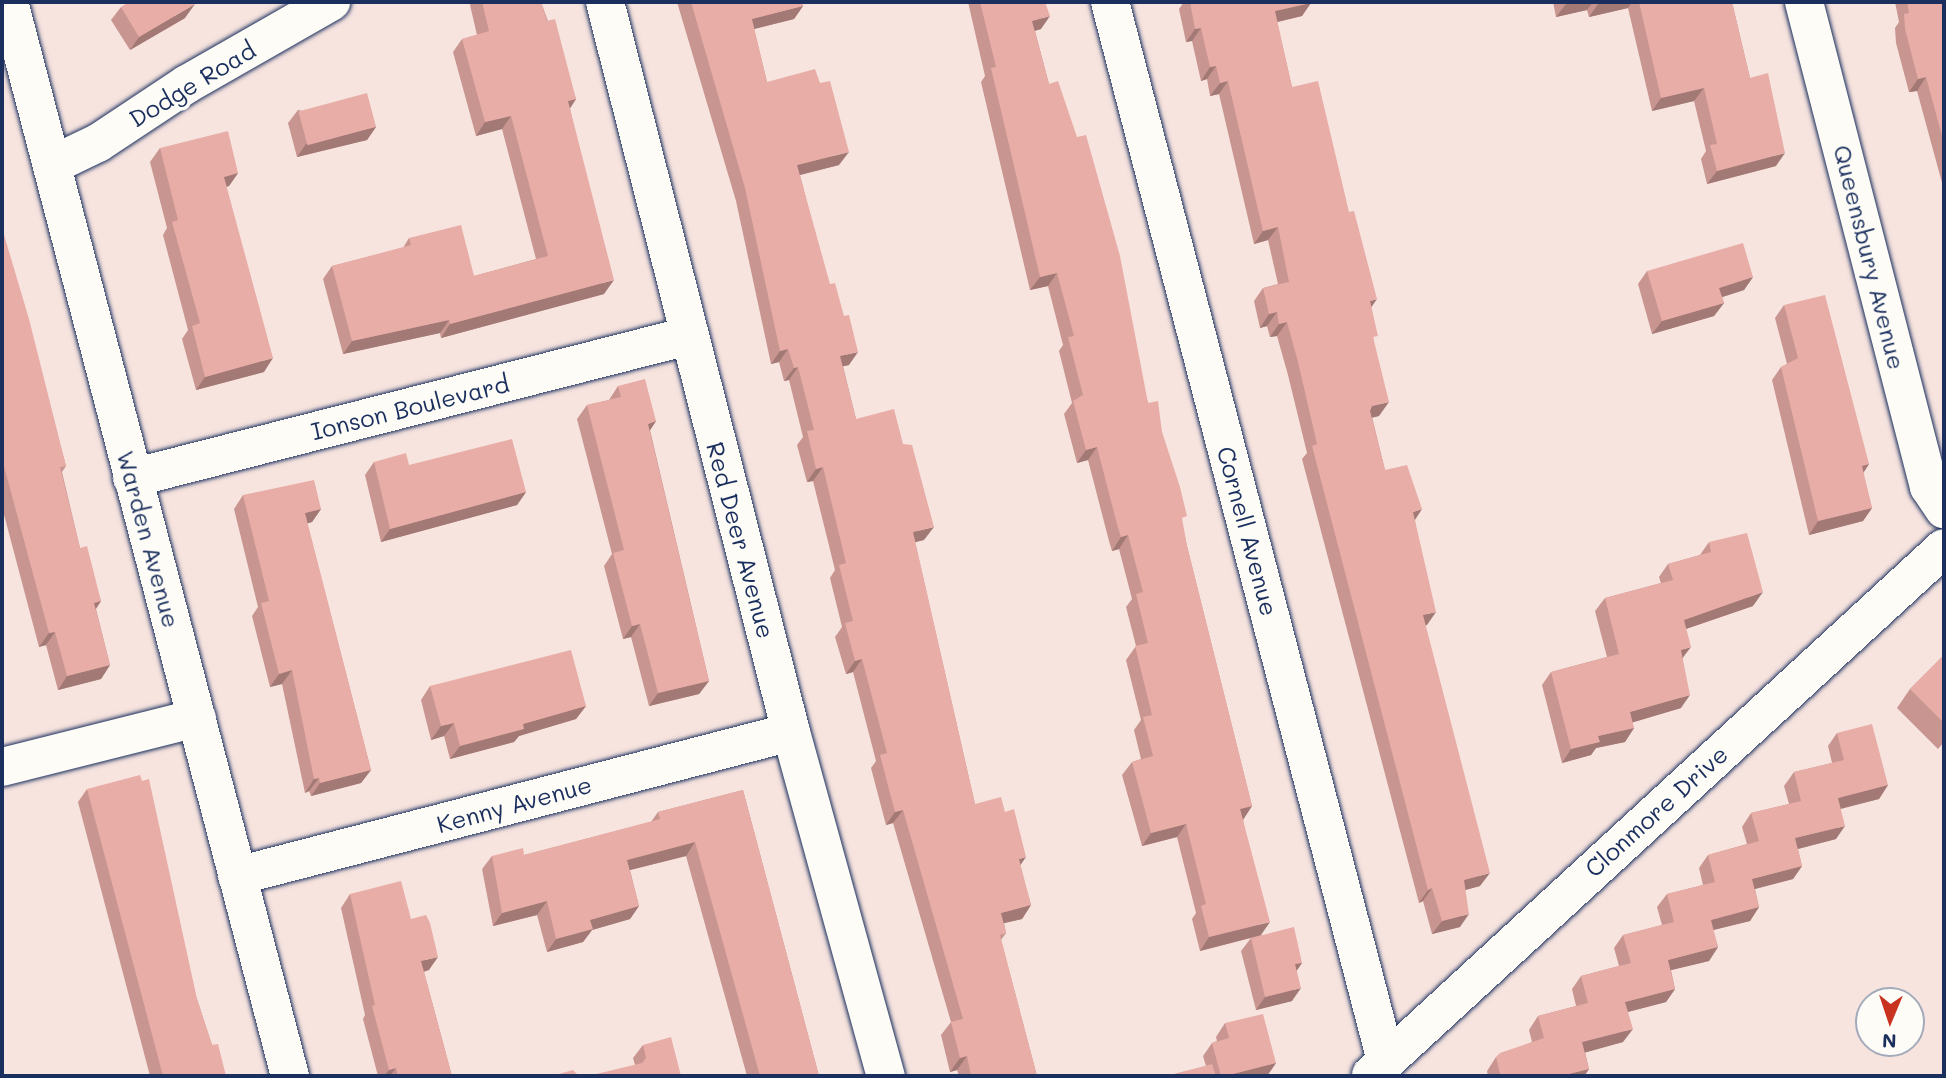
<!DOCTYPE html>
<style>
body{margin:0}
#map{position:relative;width:1946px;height:1078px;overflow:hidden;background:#f7e4df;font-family:Mali,sans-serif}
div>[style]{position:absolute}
.roads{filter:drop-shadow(0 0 2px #1b2f5e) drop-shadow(0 0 2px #1b2f5e)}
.minor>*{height:38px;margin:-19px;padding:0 19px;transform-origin:19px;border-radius:19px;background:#fdfcf7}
.major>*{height:38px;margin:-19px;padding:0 19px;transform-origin:19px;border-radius:19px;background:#fdfcf7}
.wall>*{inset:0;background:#c89590}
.shaded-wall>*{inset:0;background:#a27975}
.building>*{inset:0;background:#e8ada7;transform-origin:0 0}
span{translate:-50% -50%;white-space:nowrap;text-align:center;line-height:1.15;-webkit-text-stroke:7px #fdfcf7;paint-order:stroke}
.street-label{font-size:24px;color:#1b2f5e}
.frame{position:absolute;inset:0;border:4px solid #1b2f5e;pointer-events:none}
.north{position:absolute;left:1855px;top:987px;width:70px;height:70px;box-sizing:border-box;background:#fdfcf7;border:2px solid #a3aaba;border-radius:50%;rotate:182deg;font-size:19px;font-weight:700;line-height:28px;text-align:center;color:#1b2f5e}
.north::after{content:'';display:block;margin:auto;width:24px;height:32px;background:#c8321e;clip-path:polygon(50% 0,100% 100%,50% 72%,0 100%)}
</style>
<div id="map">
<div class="roads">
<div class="minor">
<div style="left:605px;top:2px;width:753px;rotate:75.71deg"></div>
<div style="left:791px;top:732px;width:357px;rotate:74.6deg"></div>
<div style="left:1110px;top:2px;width:1094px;rotate:75.39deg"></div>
<div style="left:1804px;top:2px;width:501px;rotate:75.55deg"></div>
<div style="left:1929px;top:487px;width:27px;rotate:56deg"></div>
<div style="left:52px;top:165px;width:51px;rotate:-25.6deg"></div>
<div style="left:98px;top:143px;width:107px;rotate:-33.5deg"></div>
<div style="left:187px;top:84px;width:166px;rotate:-29.7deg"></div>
<div style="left:132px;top:478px;width:574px;rotate:-14.33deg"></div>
<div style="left:2px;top:767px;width:201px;rotate:-14.1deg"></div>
<div style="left:237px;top:876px;width:572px;rotate:-14.57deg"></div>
<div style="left:1371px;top:1075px;width:778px;rotate:-42.61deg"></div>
</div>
<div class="major">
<div style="left:9px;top:2px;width:1110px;rotate:75.34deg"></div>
</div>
</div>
<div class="wall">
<div style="clip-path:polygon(472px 2px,541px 2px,576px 99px,570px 108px,604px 294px,441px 338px,440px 333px,343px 354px,323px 279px,332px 266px,403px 248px,409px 238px,474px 276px,536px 259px,502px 129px,476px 136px,453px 52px,462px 39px,477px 35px,470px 5px)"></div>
<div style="clip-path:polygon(677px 2px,802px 2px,803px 6px,794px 19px,754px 29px,767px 82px,839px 165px,800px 175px,849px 365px,843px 366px,856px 419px,924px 540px,915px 542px,975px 804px,1020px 866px,1031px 905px,1022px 919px,1004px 923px,1006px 933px,1001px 940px,1037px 1076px,959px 1076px,957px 1070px,950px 1072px,941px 1035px,951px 1022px,893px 823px,886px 825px,871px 768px,876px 761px,853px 672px,846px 674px,835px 637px,842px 627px,830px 578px,835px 570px,813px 481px,807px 482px,797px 445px,803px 437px,789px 380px,784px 381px,779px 362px,771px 364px,736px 201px)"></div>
<div style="clip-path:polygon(968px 2px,1045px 2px,1041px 29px,1035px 31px,1049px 84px,1148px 403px,1162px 432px,1187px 546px,1252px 806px,1243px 819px,1261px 935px,1302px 963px,1297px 970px,1292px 1001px,1256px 1010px,1241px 951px,1251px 938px,1200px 951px,1192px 919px,1196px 913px,1177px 837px,1142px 846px,1122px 775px,1132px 762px,1141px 759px,1134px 730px,1141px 720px,1126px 660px,1136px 646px,1126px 607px,1132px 599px,1119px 549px,1112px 551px,1109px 541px,1088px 460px,1077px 463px,1064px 414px,1072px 403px,1059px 351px,1063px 345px,1048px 286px,1030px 290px,981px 82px,985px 76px)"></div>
<div style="clip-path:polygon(1184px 2px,1311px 2px,1302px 16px,1277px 22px,1292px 87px,1371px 308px,1379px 416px,1372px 417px,1385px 470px,1415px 520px,1427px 625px,1425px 625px,1480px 886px,1465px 890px,1460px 927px,1432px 934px,1423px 901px,1419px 903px,1302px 459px,1307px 453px,1288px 375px,1277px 336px,1270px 337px,1267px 326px,1260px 328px,1254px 301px,1263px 288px,1278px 284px,1268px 240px,1254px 244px,1219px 94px,1210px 96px,1207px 79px,1201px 81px,1192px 41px,1186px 42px,1179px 9px)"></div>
<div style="clip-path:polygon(1553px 2px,1732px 2px,1750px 78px,1776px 166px,1707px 184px,1701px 159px,1706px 151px,1694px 101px,1652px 111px,1628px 8px,1589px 17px,1587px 10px,1556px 17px)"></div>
<div style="clip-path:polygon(1895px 2px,1944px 2px,1944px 190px,1917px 91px,1909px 92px,1896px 43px,1895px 28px,1899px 22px)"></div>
<div style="clip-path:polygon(121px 7px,185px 18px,130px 50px,111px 20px)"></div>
<div style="clip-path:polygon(298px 110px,376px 127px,367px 140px,297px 157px,288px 123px)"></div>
<div style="clip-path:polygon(160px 148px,238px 173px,229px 186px,226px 187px,264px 372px,196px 390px,182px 339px,188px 330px,163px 235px,167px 228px,150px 162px)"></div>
<div style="clip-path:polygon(2px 228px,66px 466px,62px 472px,80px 548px,101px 601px,96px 609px,110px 665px,101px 679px,58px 690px,46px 645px,39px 647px,2px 507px)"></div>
<div style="clip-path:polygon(1647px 271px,1753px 277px,1744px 290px,1722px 297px,1724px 303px,1714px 316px,1652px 334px,1638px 284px)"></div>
<div style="clip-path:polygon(1784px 305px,1869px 464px,1863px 473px,1872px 508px,1863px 521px,1809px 535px,1772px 380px,1781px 367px,1787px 364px,1775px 318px)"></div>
<div style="clip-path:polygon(618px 386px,656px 421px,650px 430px,709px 681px,699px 694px,649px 706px,631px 637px,623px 639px,604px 566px,612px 554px,577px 419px,587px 405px,609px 400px)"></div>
<div style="clip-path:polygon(374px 462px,409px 465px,526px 492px,517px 505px,381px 542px,365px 475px)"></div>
<div style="clip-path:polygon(243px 495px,321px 509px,312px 522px,307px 523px,371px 770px,361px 783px,311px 796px,309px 791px,305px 793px,282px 684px,270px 687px,252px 616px,258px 607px,234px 509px)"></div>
<div style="clip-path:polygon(1709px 542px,1753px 606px,1686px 629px,1683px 659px,1681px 708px,1632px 722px,1634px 728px,1625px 742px,1596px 748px,1591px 755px,1562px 763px,1542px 685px,1551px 672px,1607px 657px,1595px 611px,1605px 598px,1661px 583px,1659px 577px,1668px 564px,1700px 555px)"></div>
<div style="clip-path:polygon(1944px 655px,1944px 742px,1938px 749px,1897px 708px,1910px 689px)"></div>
<div style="clip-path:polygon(430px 686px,586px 706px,576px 719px,519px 736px,514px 742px,450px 759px,444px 736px,431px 740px,421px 700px)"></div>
<div style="clip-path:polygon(1837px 733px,1888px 785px,1879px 799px,1840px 808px,1836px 839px,1798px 849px,1802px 866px,1793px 879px,1755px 889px,1759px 907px,1750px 921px,1713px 930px,1718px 947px,1709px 961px,1671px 970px,1675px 989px,1666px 1002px,1628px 1012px,1623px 1042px,1585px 1052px,1589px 1069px,1584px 1076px,1488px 1076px,1487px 1071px,1496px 1057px,1532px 1042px,1529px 1030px,1538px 1016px,1576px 1006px,1572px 989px,1581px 976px,1619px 966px,1614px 948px,1623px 935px,1662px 925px,1657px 907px,1667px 894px,1703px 885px,1699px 868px,1708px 855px,1747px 844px,1742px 827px,1751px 813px,1789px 804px,1784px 786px,1794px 772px,1832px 763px,1828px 746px)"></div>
<div style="clip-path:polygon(87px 789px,197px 999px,212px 1045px,226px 1076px,150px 1076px,78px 802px)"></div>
<div style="clip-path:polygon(743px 790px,819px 1076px,747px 1076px,686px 856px,630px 870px,639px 906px,630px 919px,592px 930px,583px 942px,547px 952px,537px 915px,493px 926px,482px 869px,492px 856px,524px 855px,651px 822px,658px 812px)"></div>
<div style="clip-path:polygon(350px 894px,411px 919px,429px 970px,424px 972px,452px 1076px,378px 1076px,363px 1019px,365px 1015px,341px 908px)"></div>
<div style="clip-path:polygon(1225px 1023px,1276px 1063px,1267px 1076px,1167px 1076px,1206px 1066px,1203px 1056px,1212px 1043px,1217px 1041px,1216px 1037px)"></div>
<div style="clip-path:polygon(643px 1045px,681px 1076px,635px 1065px,633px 1058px)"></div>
</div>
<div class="shaded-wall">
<div style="clip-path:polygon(1575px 2px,1593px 2px,1587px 10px,1556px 17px,1566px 4px)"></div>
<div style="clip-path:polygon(1606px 2px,1632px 2px,1628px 8px,1589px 17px,1598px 4px)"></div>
<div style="clip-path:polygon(1311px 3px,1302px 16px,1265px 25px,1275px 11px)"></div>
<div style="clip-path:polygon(195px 4px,185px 18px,130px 50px,139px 37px)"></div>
<div style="clip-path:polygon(803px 6px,794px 19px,742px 32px,752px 19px)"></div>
<div style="clip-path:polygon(1050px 16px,1041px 29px,1023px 34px,1032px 21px)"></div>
<div style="clip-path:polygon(1201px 28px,1192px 41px,1186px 42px,1195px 29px)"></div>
<div style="clip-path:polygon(1216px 66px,1207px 79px,1201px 81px,1210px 67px)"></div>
<div style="clip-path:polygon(1926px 77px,1917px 91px,1909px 92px,1918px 79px)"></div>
<div style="clip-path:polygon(1228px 81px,1219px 94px,1210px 96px,1220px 83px)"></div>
<div style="clip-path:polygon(1704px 88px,1694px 101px,1652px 111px,1661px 98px)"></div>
<div style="clip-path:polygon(576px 99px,567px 113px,568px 101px)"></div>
<div style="clip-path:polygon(511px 116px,502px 129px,476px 136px,485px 122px)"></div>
<div style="clip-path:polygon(376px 127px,367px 140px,297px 157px,306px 144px)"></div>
<div style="clip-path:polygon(849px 152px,839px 165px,788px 178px,797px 165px)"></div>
<div style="clip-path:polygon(1785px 153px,1776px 166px,1707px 184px,1717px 171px)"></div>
<div style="clip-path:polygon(238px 173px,229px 186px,214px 190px,224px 177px)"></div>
<div style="clip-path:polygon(1278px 227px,1268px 240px,1254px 244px,1263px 231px)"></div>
<div style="clip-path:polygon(1057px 273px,1048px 286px,1030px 290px,1040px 277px)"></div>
<div style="clip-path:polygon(1753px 277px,1744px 290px,1710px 301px,1719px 288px)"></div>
<div style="clip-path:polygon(614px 280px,604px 294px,441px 338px,450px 324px)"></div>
<div style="clip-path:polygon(1377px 299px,1368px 312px,1370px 301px)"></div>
<div style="clip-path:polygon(1724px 303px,1714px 316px,1652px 334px,1662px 321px)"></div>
<div style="clip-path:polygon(1277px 312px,1267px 326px,1260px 328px,1269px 314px)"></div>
<div style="clip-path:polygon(449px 320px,440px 333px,343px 354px,352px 341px)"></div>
<div style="clip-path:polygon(1287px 322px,1277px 336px,1270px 337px,1279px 324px)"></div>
<div style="clip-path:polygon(788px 349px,779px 362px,771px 364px,780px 351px)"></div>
<div style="clip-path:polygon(858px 352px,849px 365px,831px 369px,840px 356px)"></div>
<div style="clip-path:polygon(273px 358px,264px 372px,196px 390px,205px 377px)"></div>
<div style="clip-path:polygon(798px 367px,789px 380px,784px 381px,794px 368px)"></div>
<div style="clip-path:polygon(1389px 402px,1379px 416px,1363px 420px,1372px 406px)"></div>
<div style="clip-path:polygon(656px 421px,647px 435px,648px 424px)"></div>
<div style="clip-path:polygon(1097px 447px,1088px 460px,1077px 463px,1086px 450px)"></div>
<div style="clip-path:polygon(1869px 464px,1860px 478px,1862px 466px)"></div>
<div style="clip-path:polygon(823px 467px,813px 481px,807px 482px,816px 469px)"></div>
<div style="clip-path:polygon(526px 492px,517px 505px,381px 542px,390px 529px)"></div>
<div style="clip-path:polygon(1872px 508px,1863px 521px,1809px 535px,1818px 521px)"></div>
<div style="clip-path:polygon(321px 509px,312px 522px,296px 527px,305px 513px)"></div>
<div style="clip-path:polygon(1422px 509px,1413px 523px,1413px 512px)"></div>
<div style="clip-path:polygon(934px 527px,924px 540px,904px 545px,913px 532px)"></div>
<div style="clip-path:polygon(1128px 535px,1119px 549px,1112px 551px,1121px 537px)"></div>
<div style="clip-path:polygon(1763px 592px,1753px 606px,1674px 633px,1684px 620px)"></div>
<div style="clip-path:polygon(101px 601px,92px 614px,94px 603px)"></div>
<div style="clip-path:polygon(1436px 612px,1427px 625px,1413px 628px,1423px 615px)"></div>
<div style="clip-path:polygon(640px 624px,631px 637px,623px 639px,632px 626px)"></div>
<div style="clip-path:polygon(55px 632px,46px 645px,39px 647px,49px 633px)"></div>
<div style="clip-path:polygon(1691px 647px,1681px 660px,1681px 650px)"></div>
<div style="clip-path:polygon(862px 659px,853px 672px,846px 674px,855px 661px)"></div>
<div style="clip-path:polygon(110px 665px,101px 679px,58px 690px,67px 676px)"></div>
<div style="clip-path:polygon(292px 670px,282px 684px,270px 687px,279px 674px)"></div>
<div style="clip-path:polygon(709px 681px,699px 694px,649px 706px,658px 693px)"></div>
<div style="clip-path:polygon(1690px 695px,1681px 708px,1621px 726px,1630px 712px)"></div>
<div style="clip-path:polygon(586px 706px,576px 719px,519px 736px,514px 742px,450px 759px,460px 746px,523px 724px)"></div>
<div style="clip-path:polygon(454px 723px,444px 736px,431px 740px,441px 726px)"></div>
<div style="clip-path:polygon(1634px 728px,1625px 742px,1596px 748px,1591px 755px,1562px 763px,1571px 749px,1598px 736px)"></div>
<div style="clip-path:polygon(371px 770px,361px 783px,311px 796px,320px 783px)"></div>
<div style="clip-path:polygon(319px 778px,309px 791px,305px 793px,314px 779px)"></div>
<div style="clip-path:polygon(1888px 785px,1879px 799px,1829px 812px,1838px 798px)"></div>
<div style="clip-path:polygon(1252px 806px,1243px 820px,1240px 809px)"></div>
<div style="clip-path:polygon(903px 810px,893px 823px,886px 825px,895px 812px)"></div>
<div style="clip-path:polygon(1186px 824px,1177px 837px,1142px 846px,1151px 833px)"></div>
<div style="clip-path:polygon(1845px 826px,1836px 839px,1786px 852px,1795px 838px)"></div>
<div style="clip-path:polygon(695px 842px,686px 856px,618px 873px,627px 860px)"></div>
<div style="clip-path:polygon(1026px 857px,1017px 870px,1019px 859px)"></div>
<div style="clip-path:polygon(1802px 866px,1793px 879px,1743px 892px,1752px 879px)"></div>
<div style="clip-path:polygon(1490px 873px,1480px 886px,1454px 893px,1464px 880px)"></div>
<div style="clip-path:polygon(1432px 888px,1423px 901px,1419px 903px,1428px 890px)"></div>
<div style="clip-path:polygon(547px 901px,537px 915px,493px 926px,502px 913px)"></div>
<div style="clip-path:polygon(1031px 905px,1022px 919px,992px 926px,1001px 913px)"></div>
<div style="clip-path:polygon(639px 906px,630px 919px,592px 930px,583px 942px,547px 952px,556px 939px,590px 920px)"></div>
<div style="clip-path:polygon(1759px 907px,1750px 921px,1701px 933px,1711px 920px)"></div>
<div style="clip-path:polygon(1469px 914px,1460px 927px,1432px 934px,1442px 921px)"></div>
<div style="clip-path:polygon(1270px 922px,1261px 935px,1200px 951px,1209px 937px)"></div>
<div style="clip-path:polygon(1718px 947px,1709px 961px,1659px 973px,1668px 960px)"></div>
<div style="clip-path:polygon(438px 957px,429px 970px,412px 974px,421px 961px)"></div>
<div style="clip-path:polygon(1302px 963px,1293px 976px,1295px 964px)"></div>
<div style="clip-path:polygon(1301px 988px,1292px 1001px,1256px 1010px,1265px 997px)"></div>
<div style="clip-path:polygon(1675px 989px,1666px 1002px,1616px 1015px,1625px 1002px)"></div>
<div style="clip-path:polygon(1633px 1029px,1623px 1042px,1573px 1056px,1582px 1042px)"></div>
<div style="clip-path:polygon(967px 1056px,957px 1070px,950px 1072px,960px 1058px)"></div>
<div style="clip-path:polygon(1276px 1063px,1267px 1076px,1225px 1076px)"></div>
<div style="clip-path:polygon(396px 1068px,390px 1076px,384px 1076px,389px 1070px)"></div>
<div style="clip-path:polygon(1589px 1069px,1584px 1076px,1561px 1076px)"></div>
</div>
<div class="building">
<div style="clip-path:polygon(129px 2px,193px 2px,195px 4px,139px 37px,121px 7px)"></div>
<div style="clip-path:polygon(482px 2px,541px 2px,547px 21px,555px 19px,576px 99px,568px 101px,614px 280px,450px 324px,449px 320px,352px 341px,332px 266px,411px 245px,409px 238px,461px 225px,474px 276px,548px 256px,511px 116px,485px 122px,462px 39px,489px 31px)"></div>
<div style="clip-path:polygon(691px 2px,802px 2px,803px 6px,752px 19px,767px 82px,815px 69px,820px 83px,830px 81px,849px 152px,797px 165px,830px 284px,835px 283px,844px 316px,849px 315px,858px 352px,840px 356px,856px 419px,894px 409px,903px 444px,912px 445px,934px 527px,913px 532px,975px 804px,1001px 797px,1005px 812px,1014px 809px,1026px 857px,1019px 859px,1031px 905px,1001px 913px,1006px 933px,1000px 935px,1037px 1076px,971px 1076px,967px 1056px,960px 1058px,951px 1022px,963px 1019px,903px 810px,895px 812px,880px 755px,887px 753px,862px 659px,855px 661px,845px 623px,853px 621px,839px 565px,846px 563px,823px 467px,816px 469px,807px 431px,814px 430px,798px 367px,794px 368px,788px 349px,780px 351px,745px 188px)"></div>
<div style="clip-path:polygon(980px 2px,1045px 2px,1050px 16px,1032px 21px,1049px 84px,1058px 81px,1077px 137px,1086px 135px,1120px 256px,1148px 403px,1158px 401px,1162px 432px,1180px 487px,1187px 516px,1182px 518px,1187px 546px,1252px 806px,1240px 809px,1270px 922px,1209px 937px,1201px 906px,1206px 904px,1186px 824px,1151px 833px,1132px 762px,1153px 756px,1143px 717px,1152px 715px,1135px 646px,1148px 643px,1136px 594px,1143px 592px,1128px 535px,1121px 537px,1118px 528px,1097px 447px,1086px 450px,1073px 401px,1083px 395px,1068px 337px,1074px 336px,1057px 273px,1040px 277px,991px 68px,996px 67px)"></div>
<div style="clip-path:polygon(1190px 2px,1311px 2px,1311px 3px,1275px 11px,1292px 87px,1318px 81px,1349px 212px,1354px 211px,1377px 299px,1370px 301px,1378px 336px,1373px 337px,1389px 402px,1372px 406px,1370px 411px,1385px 470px,1407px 465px,1422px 509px,1413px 512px,1436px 612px,1423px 615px,1490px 873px,1464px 880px,1469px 914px,1442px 921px,1432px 888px,1428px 890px,1312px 446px,1317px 444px,1298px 362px,1287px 322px,1279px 324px,1277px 312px,1269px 314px,1263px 288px,1289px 282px,1278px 227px,1263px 231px,1228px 81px,1220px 83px,1216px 66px,1210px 67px,1201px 28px,1195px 29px)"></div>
<div style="clip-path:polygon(1639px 2px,1732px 2px,1750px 78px,1768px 73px,1785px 153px,1717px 171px,1710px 145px,1717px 144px,1704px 88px,1661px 98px)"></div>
<div style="clip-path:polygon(1907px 2px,1944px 2px,1944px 143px,1926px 77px,1918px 79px,1905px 29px,1904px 14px,1909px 13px)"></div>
<div style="left:367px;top:93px;width:35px;height:71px;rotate:75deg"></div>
<div style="clip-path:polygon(228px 131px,238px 173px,224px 177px,273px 358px,205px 377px,192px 326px,200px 323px,172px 222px,178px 220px,160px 148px)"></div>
<div style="clip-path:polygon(2px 228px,29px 319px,66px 466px,60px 467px,80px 548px,87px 546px,101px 601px,94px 603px,110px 665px,67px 676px,55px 632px,49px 633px,2px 459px)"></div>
<div style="clip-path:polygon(1743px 243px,1753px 277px,1719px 288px,1724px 303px,1662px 321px,1647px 271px)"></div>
<div style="clip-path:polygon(1825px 295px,1869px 464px,1862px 466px,1872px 508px,1818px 521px,1781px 367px,1798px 358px,1784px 305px)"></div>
<div style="clip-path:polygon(645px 379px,656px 421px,648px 424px,709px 681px,658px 693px,640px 624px,632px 626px,613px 553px,624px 550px,587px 405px,621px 397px,618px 386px)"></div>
<div style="clip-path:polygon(512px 439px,526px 492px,390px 529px,374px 462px,406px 453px,409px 465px)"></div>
<div style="clip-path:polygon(314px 480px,321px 509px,305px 513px,371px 770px,320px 783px,319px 778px,314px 779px,292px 670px,279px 674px,261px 603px,269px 601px,243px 495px)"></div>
<div style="clip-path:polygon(1747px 533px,1763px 592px,1684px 620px,1691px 647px,1681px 650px,1690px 695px,1630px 712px,1634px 728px,1598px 736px,1600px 742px,1571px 749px,1551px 672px,1619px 654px,1605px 598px,1673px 580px,1668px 564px,1711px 552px,1709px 542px)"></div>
<div style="clip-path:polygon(571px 650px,586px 706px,523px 724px,524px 729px,460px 746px,454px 723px,441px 726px,430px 686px)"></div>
<div style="clip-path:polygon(1944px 655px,1944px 723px,1910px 689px)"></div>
<div style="clip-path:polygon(1872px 724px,1888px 785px,1838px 798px,1845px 826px,1795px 838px,1802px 866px,1752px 879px,1759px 907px,1711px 920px,1718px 947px,1668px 960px,1675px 989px,1625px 1002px,1633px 1029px,1582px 1042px,1589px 1069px,1561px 1076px,1492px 1076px,1500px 1074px,1496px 1057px,1500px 1053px,1544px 1038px,1538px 1016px,1588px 1003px,1581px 976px,1631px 963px,1623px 935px,1674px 922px,1667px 894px,1715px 882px,1708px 855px,1759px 841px,1751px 813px,1801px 801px,1794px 772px,1844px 760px,1837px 733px)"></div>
<div style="clip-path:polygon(140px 775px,142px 781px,149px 779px,197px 999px,212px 1045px,218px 1044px,226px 1076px,163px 1076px,87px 789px)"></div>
<div style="clip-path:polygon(743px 790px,819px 1076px,760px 1076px,695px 842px,627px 860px,639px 906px,590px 920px,593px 929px,556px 939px,547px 901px,502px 913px,492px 856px,523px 848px,524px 855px,660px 819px,658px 812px)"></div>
<div style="clip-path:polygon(401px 881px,411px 919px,426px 915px,430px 923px,438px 957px,421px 961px,452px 1076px,398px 1076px,396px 1068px,389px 1070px,372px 1006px,375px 1005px,350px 894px)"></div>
<div style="clip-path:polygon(1294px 927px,1302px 963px,1295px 964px,1301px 988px,1265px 997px,1251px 938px)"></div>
<div style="clip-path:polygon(1263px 1014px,1276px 1063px,1225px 1076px,1221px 1076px,1212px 1043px,1229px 1038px,1225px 1023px)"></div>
<div style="clip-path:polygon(671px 1037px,681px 1076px,588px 1076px,642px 1063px,646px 1058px,643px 1045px)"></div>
<div style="clip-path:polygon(1212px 1064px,1216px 1076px,1167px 1076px)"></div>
<div style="clip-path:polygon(573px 1070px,579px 1076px,552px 1076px)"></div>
</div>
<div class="street-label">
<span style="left:192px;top:84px;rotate:-31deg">Dodge Road</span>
<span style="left:1870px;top:257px;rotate:76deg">Queensbury Avenue</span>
<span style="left:410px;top:407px;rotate:-14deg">Ionson Boulevard</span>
<span style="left:1248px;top:531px;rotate:75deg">Cornell Avenue</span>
<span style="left:149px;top:539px;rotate:75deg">Warden Avenue</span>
<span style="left:741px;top:540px;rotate:75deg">Red Deer Avenue</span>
<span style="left:514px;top:804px;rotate:-15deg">Kenny Avenue</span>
<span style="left:1656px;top:811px;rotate:-42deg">Clonmore Drive</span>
</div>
<div class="frame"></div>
<div class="north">N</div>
</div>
